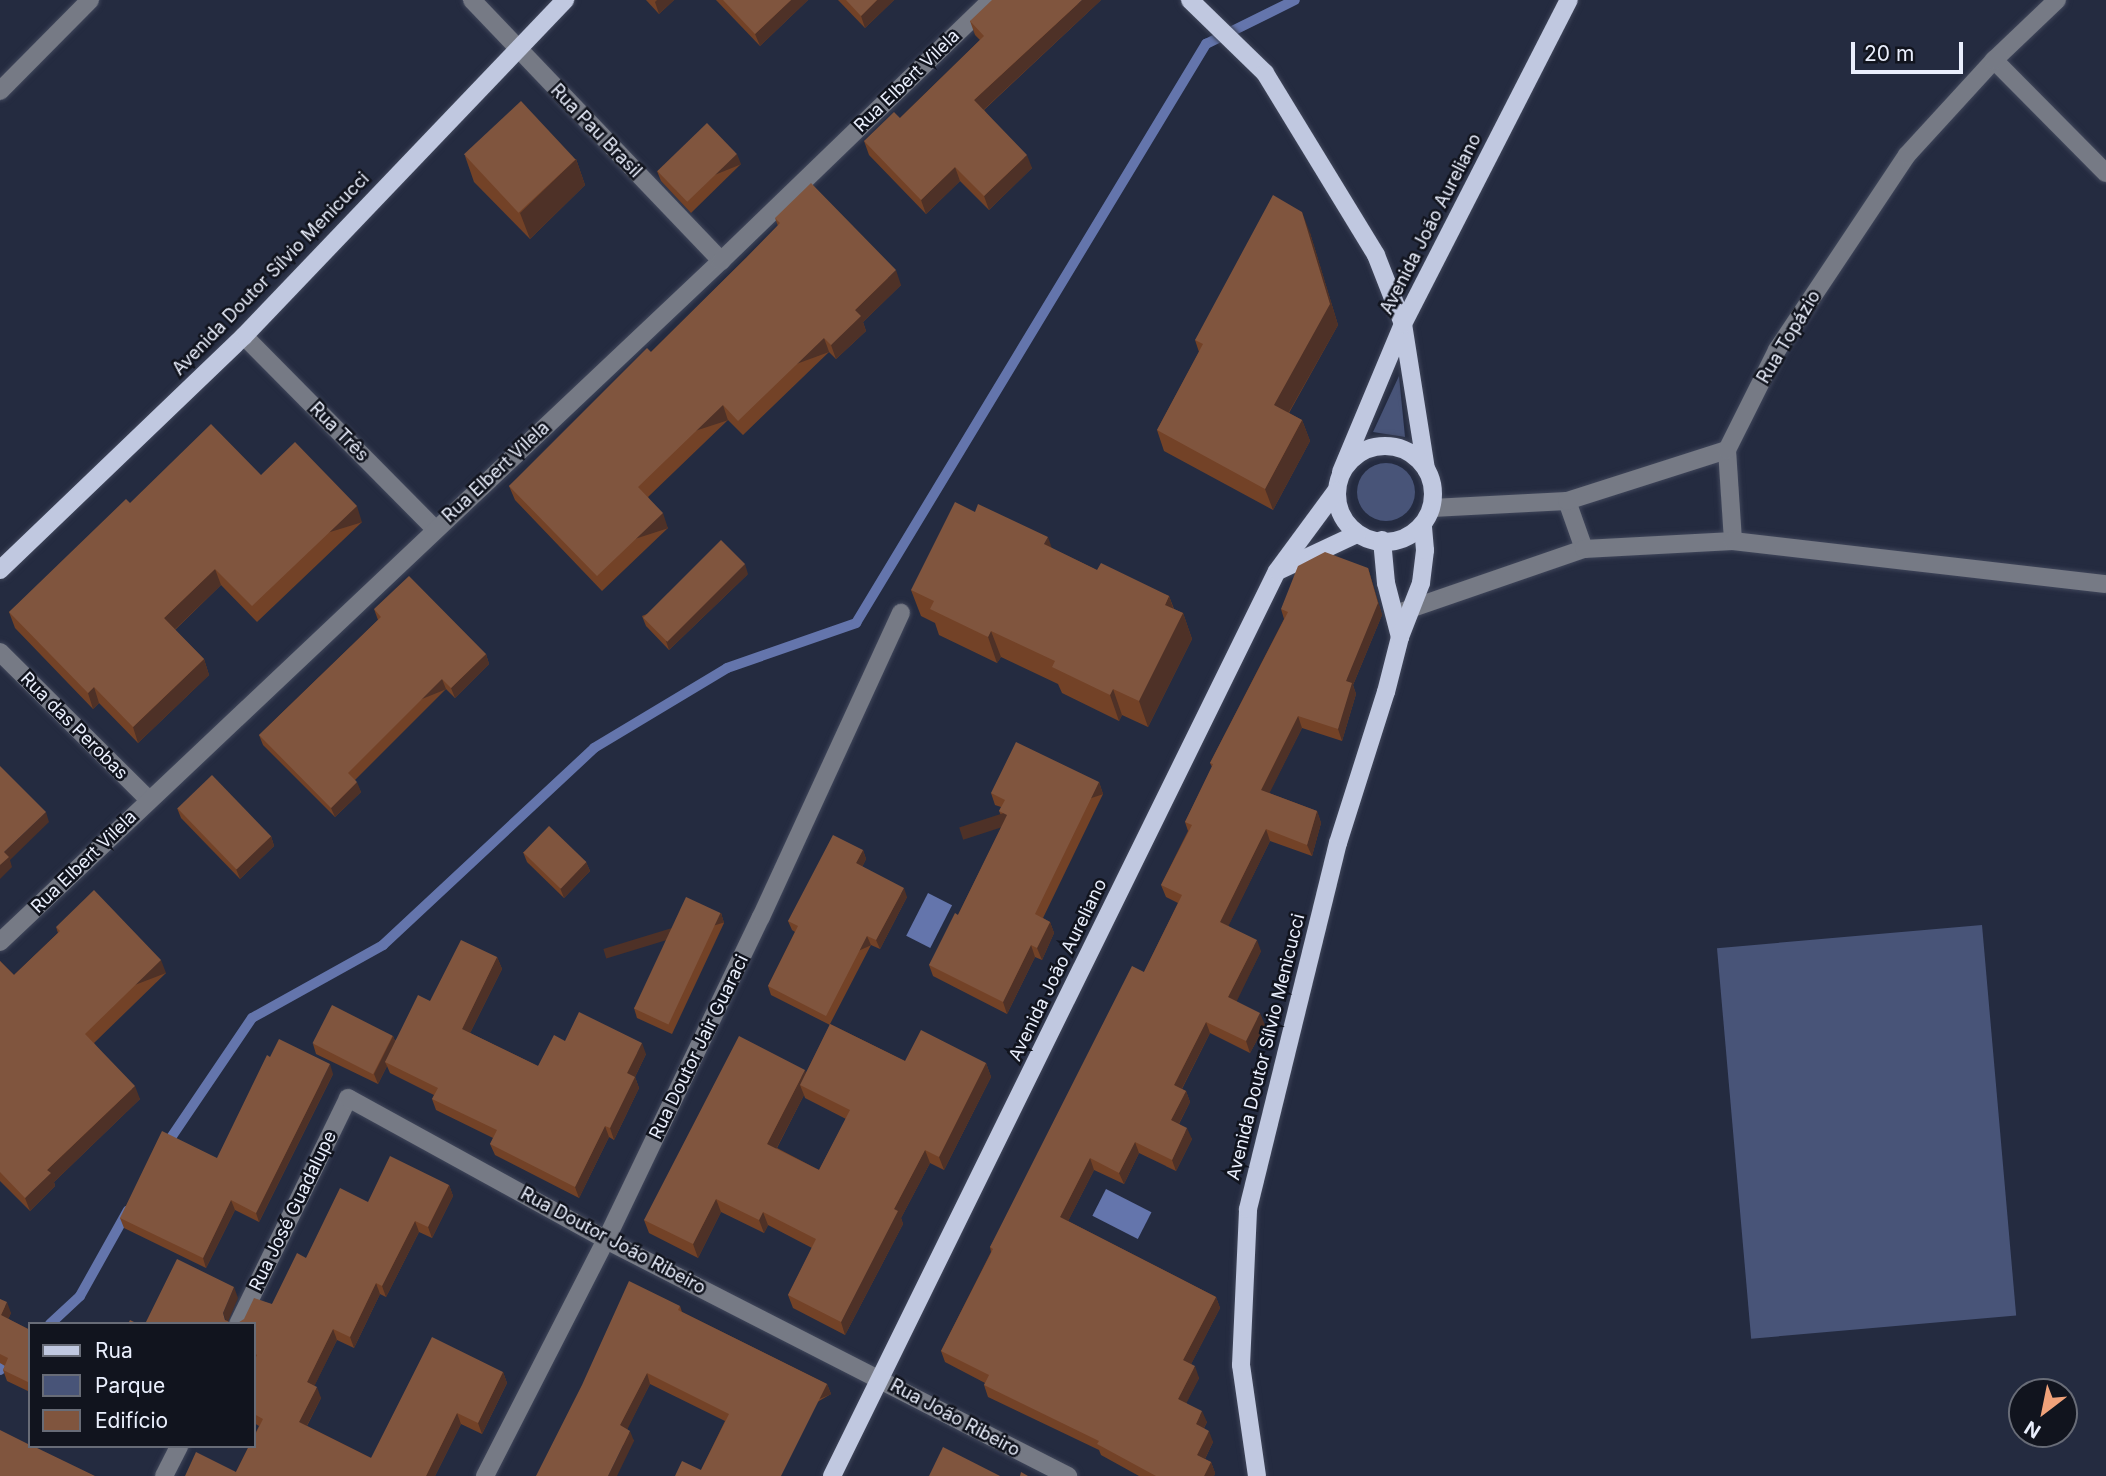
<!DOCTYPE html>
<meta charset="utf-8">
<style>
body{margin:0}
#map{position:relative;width:2106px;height:1476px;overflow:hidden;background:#242b40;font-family:Inter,sans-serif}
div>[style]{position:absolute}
.green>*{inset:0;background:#485478;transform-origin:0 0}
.round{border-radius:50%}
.water>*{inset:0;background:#6475ac;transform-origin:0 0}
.stream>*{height:10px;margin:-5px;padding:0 5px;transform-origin:5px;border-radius:5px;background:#6475ac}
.roads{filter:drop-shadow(0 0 2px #40465a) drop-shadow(0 0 2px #40465a)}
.minor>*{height:18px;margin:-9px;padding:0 9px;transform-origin:9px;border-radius:9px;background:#767a85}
.major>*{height:18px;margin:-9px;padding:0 9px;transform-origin:9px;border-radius:9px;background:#c0c8e0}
.major>.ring{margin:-9px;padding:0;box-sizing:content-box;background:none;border:18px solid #c0c8e0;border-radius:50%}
.wall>*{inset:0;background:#734227}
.shaded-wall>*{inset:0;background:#4e3127;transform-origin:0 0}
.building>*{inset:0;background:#80553e;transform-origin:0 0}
span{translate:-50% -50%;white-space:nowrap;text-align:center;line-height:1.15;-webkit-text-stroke:5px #11141e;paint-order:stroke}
.street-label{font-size:18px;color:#eaeffd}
.legend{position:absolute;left:28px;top:1322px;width:228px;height:126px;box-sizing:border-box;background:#11141e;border:2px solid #686c77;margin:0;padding:9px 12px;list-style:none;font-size:21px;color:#eaeffd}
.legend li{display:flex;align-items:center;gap:14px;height:35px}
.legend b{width:35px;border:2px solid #686c77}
.north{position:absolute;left:2008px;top:1378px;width:70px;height:70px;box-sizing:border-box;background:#11141e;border:2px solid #686c77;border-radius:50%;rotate:212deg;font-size:19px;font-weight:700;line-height:28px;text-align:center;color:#eaeffd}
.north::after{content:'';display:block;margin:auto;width:24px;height:32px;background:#f0a27a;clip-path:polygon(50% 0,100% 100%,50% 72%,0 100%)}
.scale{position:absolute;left:1851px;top:42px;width:112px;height:32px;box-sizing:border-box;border:4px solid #eaeffd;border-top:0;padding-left:9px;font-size:21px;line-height:24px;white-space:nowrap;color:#eaeffd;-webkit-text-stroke:5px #11141e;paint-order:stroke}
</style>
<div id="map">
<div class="green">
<div style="clip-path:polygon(1399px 376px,1405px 437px,1373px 432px)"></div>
<div class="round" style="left:1357px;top:463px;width:58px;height:58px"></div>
<div style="left:1982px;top:925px;width:392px;height:266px;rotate:85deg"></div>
</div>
<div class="water">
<div style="left:928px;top:893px;width:27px;height:48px;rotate:27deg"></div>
<div style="left:1106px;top:1189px;width:51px;height:30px;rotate:27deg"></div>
</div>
<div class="stream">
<div style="left:164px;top:1148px;width:157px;rotate:-55.9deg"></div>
<div style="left:252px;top:1018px;width:150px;rotate:-29.1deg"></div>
<div style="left:383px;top:945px;width:289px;rotate:-43deg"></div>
<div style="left:594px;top:748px;width:155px;rotate:-31deg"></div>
<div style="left:727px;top:668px;width:137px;rotate:-19.2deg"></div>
<div style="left:856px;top:623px;width:677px;rotate:-58.85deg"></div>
<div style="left:1206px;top:44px;width:99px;rotate:-26.3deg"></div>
<div style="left:50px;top:1324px;width:41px;rotate:-43deg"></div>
<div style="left:80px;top:1296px;width:98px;rotate:-60.8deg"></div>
<div style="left:0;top:1370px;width:40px;rotate:-42deg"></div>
</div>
<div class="roads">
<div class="minor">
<div style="left:472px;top:0;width:361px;rotate:46.3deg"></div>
<div style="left:1994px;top:60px;width:159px;rotate:45.3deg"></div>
<div style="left:0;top:91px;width:128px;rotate:-45.3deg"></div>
<div style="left:244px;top:336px;width:272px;rotate:45.3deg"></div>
<div style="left:1727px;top:450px;width:91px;rotate:86.2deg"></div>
<div style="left:1567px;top:501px;width:51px;rotate:70.5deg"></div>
<div style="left:1432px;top:508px;width:135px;rotate:-3deg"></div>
<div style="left:1567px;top:501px;width:168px;rotate:-17.7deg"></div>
<div style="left:1727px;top:450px;width:112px;rotate:-63.4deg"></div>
<div style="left:1777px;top:350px;width:234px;rotate:-56.3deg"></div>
<div style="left:1907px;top:155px;width:129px;rotate:-47.5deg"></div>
<div style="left:1994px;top:60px;width:87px;rotate:-43.6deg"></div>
<div style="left:1401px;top:612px;width:194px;rotate:-19deg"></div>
<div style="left:1584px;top:549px;width:149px;rotate:-3.1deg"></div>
<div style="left:1733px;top:541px;width:375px;rotate:6.6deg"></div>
<div style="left:0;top:652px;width:210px;rotate:44.8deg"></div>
<div style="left:0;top:942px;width:992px;rotate:-43.37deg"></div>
<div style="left:721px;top:261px;width:376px;rotate:-44deg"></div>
<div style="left:238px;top:1324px;width:251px;rotate:-64deg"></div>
<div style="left:348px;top:1098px;width:294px;rotate:28.8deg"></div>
<div style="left:606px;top:1240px;width:519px;rotate:27.06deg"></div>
<div style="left:164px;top:1476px;width:34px;rotate:-63deg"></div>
<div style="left:485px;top:1476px;width:265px;rotate:-62.9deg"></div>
<div style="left:606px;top:1240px;width:358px;rotate:-64.4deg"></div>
<div style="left:761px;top:917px;width:335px;rotate:-65.3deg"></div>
</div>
<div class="major">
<div style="left:1190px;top:0;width:105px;rotate:44.2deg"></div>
<div style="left:1265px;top:73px;width:213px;rotate:58.6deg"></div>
<div style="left:1376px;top:255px;width:74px;rotate:68.6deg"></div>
<div style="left:1403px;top:324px;width:147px;rotate:81deg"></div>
<div class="ring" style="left:1337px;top:446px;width:78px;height:78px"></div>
<div style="left:1341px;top:472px;width:160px;rotate:-67.3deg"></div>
<div style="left:1403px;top:324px;width:364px;rotate:-62.9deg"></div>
<div style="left:1382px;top:540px;width:43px;rotate:84.7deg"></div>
<div style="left:1386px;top:583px;width:56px;rotate:75.5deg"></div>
<div style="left:0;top:570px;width:338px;rotate:-43.8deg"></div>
<div style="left:244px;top:336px;width:465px;rotate:-46.3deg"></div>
<div style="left:1280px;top:570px;width:85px;rotate:-25.1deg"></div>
<div style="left:832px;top:1476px;width:1008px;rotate:-63.82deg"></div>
<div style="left:1277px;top:571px;width:99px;rotate:-53.6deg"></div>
<div style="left:1257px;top:1476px;width:112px;rotate:-98.2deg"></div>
<div style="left:1241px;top:1365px;width:156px;rotate:-87.4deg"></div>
<div style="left:1248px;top:1209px;width:377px;rotate:-76.2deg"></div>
<div style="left:1338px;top:843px;width:158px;rotate:-72.4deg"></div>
<div style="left:1386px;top:692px;width:57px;rotate:-75.7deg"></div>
<div style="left:1400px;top:637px;width:58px;rotate:-68.7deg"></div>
<div style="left:1421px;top:583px;width:33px;rotate:-83deg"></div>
<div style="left:1425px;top:550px;width:24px;rotate:-95deg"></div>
</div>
</div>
<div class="wall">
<div style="clip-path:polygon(646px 0,674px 0,659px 14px)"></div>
<div style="clip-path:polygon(716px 0,808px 0,760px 46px)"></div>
<div style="clip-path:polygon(838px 0,894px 0,865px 28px)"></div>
<div style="clip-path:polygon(1101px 0,984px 110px,1032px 168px,989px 210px,960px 181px,926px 214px,869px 155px,864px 141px,900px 118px,980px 40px,975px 35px,970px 21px)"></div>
<div style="clip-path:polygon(465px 156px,576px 159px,585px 185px,530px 239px,474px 182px)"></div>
<div style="clip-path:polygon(741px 164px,691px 213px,661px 181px,657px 171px)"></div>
<div style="clip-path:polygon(775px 218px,901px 285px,863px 322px,866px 331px,836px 359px,829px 352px,743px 435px,728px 420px,648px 497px,668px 528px,602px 591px,515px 500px,509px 486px,651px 352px,746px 258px,778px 226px)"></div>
<div style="clip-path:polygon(1310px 233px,1338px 325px,1289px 413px,1302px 420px,1310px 441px,1273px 510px,1164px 451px,1157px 430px,1199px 352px,1195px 340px)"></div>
<div style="clip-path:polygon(261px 475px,362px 522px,257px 622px,221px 585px,175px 630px,204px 659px,209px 675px,138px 743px,99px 703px,93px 709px,15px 628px,9px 612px,130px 503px)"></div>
<div style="clip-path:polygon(1051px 548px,1097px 570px,1169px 596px,1174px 609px,1183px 613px,1192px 639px,1148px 727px,1122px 715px,1119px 721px,1062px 693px,1058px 684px,1001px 657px,997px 663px,939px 635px,935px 623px,921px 616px,911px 590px)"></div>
<div style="clip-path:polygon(1368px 568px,1382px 615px,1353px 685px,1356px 694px,1342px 741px,1302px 728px,1269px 793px,1317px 811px,1321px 823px,1312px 856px,1270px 841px,1228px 926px,1261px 951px,1236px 1001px,1265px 1025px,1250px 1053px,1210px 1033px,1182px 1089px,1186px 1091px,1190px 1102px,1179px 1124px,1192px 1139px,1176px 1171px,1139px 1153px,1124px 1184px,1094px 1170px,1068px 1221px,1216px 1297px,1220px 1308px,1191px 1364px,1199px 1378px,1186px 1403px,1207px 1422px,1204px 1428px,1213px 1442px,1205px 1459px,1211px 1462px,1215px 1473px,1214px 1476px,1139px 1476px,1101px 1455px,1099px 1450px,988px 1397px,984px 1385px,985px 1383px,945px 1362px,941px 1351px,991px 1252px,990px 1247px,1144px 972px,1178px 903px,1166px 897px,1161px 885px,1188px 831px,1185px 822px,1212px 767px,1210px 763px,1284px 619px,1281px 609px)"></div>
<div style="clip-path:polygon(748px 574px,669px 650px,646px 626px,642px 616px)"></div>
<div style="clip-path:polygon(374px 609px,486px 654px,489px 664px,455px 698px,446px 689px,355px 780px,361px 792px,335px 817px,263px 745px,259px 735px,378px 620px)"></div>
<div style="clip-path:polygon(1099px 782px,1103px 794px,1043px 918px,1050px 922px,1054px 933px,1042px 960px,1035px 957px,1007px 1014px,933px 976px,929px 965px,958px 915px,1004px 822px,999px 811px,1001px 807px,995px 805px,991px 793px)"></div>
<div style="clip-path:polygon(177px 808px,271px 836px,274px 846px,240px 879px,181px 818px)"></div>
<div style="clip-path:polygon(evenodd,863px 850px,866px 859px,862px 867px,907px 897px,880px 949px,871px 945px,830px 1024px,905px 1061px,986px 1063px,991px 1077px,944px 1170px,930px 1163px,901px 1218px,903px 1224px,845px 1335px,793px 1308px,788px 1295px,812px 1248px,768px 1225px,764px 1233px,721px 1212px,698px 1258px,649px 1233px,644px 1220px,806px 1073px,830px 1025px,771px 995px,768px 986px,795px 932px,792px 930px,788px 921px,863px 850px,804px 1095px,805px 1098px,846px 1119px,819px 1170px,777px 1148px,804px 1095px)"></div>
<div style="clip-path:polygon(523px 852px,586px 862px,590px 871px,564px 898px,527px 862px)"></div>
<div style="clip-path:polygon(721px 913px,724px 923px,672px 1034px,637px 1018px,634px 1008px)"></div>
<div style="clip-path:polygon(56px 927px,166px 973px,94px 1043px,140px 1099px,54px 1182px,55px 1186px,30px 1211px,0 1181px,0 961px,14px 975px,58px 933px)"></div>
<div style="clip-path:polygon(497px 957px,502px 969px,470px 1033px,538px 1066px,565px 1041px,646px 1054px,635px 1077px,639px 1088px,614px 1140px,609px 1137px,579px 1198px,495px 1155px,490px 1144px,493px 1138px,436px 1110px,432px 1099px,434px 1095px,390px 1073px,387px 1066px,378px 1084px,316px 1054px,313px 1044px,393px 1036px,395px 1041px,430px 1001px)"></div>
<div style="clip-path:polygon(333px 1074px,259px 1222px,235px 1210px,206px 1268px,124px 1228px,120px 1218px,217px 1158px)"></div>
<div style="clip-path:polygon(449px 1185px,453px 1196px,432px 1238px,419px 1232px,386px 1297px,380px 1294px,354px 1348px,337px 1340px,314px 1386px,321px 1398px,307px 1426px,371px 1458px,503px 1372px,507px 1383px,482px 1434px,461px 1424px,435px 1476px,185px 1476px,236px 1472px,259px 1426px,254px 1423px,254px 1324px,272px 1304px,306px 1258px,368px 1202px)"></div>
<div style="clip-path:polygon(0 1299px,11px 1313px,8px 1319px,30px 1330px,30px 1392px,7px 1381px,3px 1370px,5px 1366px,0 1363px)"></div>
<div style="clip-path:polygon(680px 1306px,682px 1312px,827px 1384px,831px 1394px,701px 1470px,725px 1421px,650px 1384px,627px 1429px,634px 1441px,536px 1476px)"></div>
</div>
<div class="shaded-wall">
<div style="clip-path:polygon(657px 0,674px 0,659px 14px,655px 2px)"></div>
<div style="clip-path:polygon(791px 0,808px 0,760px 46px,755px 34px)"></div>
<div style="clip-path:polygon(877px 0,894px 0,865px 28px,861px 16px)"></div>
<div style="clip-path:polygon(1082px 0,1101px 0,979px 114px,974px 100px)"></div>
<div style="left:737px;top:154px;width:11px;height:70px;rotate:68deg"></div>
<div style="clip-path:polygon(1027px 155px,1032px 168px,989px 210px,984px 196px)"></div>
<div style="clip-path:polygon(576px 159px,585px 185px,530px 239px,520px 213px)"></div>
<div style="clip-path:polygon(955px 167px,960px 181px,926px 214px,921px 200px)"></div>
<div style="clip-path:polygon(1302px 212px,1310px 233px,1338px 325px,1281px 426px,1274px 405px)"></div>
<div style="clip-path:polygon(896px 270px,901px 285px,863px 322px,866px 331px,836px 359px,831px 345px,855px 310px)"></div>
<div style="left:824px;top:338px;width:15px;height:120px;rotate:70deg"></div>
<div style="left:723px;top:405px;width:16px;height:118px;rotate:72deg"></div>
<div style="clip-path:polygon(1302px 420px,1310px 441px,1273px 510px,1265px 489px)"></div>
<div style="left:357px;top:506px;width:17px;height:145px;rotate:73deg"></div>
<div style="left:663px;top:513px;width:16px;height:91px;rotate:72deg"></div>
<div style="clip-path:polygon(1048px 537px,1057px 563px,1044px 544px)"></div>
<div style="clip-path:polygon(745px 564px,748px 574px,669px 650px,666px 641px)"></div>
<div style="clip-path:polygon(1368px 568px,1382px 615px,1353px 685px,1356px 694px,1342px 741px,1338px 729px,1346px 681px)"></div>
<div style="clip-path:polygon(215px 569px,221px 585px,170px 634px,164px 618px)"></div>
<div style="clip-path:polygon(1169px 596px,1178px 622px,1183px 613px,1192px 639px,1148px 727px,1139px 701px,1165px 605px)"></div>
<div style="clip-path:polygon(991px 631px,1001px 657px,997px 663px,988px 637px)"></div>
<div style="clip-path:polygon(486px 654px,489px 664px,455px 698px,451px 688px)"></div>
<div style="clip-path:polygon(204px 659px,209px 675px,138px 743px,133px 727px)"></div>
<div style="left:442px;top:679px;width:11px;height:133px;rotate:68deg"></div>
<div style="clip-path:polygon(94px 687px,99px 703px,93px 709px,88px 693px)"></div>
<div style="clip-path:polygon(1113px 689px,1122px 715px,1119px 721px,1110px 695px)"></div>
<div style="clip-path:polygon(1298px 716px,1302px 728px,1265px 802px,1261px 790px)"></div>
<div style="clip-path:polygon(357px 782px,361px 792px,335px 817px,331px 808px)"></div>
<div style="left:1099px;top:782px;width:13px;height:147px;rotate:72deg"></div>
<div style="clip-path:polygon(1317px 811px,1321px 823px,1312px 856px,1307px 845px)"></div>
<div style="clip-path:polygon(46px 812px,49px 822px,10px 860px,12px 867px,0 879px,0 865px,4px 852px)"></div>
<div style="clip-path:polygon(1266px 829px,1270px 841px,1225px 933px,1220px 922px)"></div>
<div style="clip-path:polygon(271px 836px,274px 846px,240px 879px,236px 869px)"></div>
<div style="clip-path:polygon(863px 850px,866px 859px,859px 873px,856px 863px)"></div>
<div style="clip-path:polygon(586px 862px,590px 871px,564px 898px,560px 888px)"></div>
<div style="clip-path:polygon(904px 888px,907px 897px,880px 949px,876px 940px)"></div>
<div style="left:721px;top:913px;width:10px;height:123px;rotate:73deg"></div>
<div style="clip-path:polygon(1050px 922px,1054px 933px,1042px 960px,1037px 948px)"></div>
<div style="left:867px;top:936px;width:10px;height:90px;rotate:66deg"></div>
<div style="clip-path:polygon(1257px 940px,1261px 951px,1233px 1009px,1228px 997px)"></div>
<div style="clip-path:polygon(1031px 945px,1035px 957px,1007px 1014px,1003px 1002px)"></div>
<div style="clip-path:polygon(497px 957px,502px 969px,466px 1041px,462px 1029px)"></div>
<div style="left:161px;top:960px;width:14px;height:106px;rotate:69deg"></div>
<div style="clip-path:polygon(1260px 1013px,1265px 1025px,1250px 1053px,1246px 1041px)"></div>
<div style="clip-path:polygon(1206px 1022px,1210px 1033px,1178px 1096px,1174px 1085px)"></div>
<div style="clip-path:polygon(393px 1036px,397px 1046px,385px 1062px,387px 1066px,378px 1084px,374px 1074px)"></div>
<div style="clip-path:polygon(642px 1043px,646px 1054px,635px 1077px,639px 1088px,614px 1140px,610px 1128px,627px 1073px)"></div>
<div style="clip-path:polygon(986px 1063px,991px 1077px,944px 1170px,939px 1157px)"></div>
<div style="clip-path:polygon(330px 1064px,333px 1074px,259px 1222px,256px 1213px)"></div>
<div style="clip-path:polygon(805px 1070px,809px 1084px,800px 1085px,804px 1095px,772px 1157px,767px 1144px)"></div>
<div style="clip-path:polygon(135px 1086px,140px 1099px,54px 1182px,55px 1186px,30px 1211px,25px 1198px,47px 1170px)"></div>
<div style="clip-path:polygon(1186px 1091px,1190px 1102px,1175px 1131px,1171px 1120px)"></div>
<div style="clip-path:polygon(605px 1126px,609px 1137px,579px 1198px,575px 1187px)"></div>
<div style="clip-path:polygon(1187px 1128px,1192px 1139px,1176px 1171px,1172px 1160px)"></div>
<div style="clip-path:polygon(1135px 1142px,1139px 1153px,1124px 1184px,1119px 1173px)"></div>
<div style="clip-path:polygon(925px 1150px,930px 1163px,901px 1218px,903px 1224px,845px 1335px,841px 1322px,894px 1209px)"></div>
<div style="clip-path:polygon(1090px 1158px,1094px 1170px,1064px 1229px,1060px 1217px)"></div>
<div style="clip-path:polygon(449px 1185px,453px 1196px,432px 1238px,428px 1227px)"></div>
<div style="clip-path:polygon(716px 1199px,721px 1212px,698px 1258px,693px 1244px)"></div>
<div style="clip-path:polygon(231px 1200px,235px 1210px,206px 1268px,203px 1258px)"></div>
<div style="clip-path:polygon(763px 1212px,768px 1225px,764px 1233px,759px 1220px)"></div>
<div style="clip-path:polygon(415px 1221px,419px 1232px,386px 1297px,382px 1286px)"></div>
<div style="clip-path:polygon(376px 1283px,380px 1294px,354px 1348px,350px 1337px)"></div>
<div style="clip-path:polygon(234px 1287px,238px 1298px,227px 1324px,223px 1313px)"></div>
<div style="clip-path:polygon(1216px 1297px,1220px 1308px,1187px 1372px,1183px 1360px)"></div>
<div style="clip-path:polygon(7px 1302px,11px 1313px,5px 1326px,1px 1315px)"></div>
<div style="clip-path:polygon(333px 1329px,337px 1340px,311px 1393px,307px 1382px)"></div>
<div style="clip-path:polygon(1195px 1366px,1199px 1378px,1183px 1410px,1178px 1399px)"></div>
<div style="clip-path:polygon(503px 1372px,507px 1383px,482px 1434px,478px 1423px)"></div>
<div style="clip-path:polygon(647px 1373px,650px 1384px,624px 1436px,620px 1425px)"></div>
<div style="left:827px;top:1384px;width:11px;height:103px;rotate:68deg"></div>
<div style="clip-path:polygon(317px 1387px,321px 1398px,303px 1433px,299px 1422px)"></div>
<div style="clip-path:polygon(1202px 1411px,1207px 1422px,1200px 1435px,1196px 1424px)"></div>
<div style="clip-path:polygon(457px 1413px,461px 1424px,435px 1476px,426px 1476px)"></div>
<div style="clip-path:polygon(630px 1431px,634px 1441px,617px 1476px,608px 1476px)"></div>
<div style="clip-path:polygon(1209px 1431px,1213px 1442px,1201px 1467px,1197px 1455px)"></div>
<div style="clip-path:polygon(1211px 1462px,1215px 1473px,1214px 1476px,1204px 1476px)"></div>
</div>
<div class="building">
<div style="clip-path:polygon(723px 0,791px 0,755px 34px)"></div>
<div style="clip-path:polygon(846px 0,877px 0,861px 16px)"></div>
<div style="clip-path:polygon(992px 0,1082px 0,974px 100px,1027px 155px,984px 196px,955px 167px,921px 200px,864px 141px,894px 112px,900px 118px,984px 36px,970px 21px)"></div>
<div style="left:521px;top:101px;width:80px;height:78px;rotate:47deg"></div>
<div style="left:707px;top:123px;width:43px;height:69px;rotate:46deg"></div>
<div style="clip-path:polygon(811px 183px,896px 270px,855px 310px,861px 316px,831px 345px,824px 338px,738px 421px,723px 405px,638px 487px,663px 513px,597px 576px,509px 486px,647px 348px,651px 352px,746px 258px,780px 223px,775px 218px)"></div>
<div style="clip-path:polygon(1273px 195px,1302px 212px,1330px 304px,1274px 405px,1302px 420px,1265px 489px,1157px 430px,1203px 344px,1195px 340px)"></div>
<div style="clip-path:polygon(211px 424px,261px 475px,295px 442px,357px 506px,252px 606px,215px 569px,164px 618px,204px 659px,133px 727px,94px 687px,88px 693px,9px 612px,126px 499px,130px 503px)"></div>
<div style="clip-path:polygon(955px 502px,975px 512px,978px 504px,1048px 537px,1044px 544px,1097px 570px,1101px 563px,1169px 596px,1165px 605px,1183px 613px,1139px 701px,1113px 689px,1110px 695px,1052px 667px,1055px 661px,991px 631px,988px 637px,930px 609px,934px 601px,911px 590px)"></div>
<div style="left:721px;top:540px;width:34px;height:110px;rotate:45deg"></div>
<div style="clip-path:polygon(1325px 552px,1368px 568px,1378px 603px,1346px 681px,1352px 683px,1338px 729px,1298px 716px,1261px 790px,1317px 811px,1307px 845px,1266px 829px,1220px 922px,1257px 940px,1228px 997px,1260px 1013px,1246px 1041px,1206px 1022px,1174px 1085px,1186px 1091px,1171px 1120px,1187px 1128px,1172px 1160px,1135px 1142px,1119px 1173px,1090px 1158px,1060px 1217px,1216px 1297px,1183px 1360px,1195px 1366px,1178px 1399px,1202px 1411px,1196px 1424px,1209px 1431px,1197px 1455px,1211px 1462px,1204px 1476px,1156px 1476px,1097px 1444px,1099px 1441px,984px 1385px,989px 1375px,941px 1351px,993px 1249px,990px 1247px,1132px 966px,1144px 972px,1182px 895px,1161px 885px,1192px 825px,1185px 822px,1213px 764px,1210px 763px,1288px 612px,1281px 609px,1298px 566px)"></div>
<div style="clip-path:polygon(409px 576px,486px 654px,451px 688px,442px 679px,348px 773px,357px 782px,331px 808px,259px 735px,381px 617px,374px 609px)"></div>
<div style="clip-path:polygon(1016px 742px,1099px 782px,1035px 914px,1050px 922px,1037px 948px,1031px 945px,1003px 1002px,929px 965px,955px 913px,958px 915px,1007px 815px,999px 811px,1005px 800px,991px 793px)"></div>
<div style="clip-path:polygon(0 766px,46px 812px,4px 852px,9px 857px,0 865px)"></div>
<div style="left:212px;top:775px;width:85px;height:48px;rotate:46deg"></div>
<div style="left:549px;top:826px;width:52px;height:37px;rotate:44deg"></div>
<div style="clip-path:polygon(833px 835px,863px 850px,856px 863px,904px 888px,876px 940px,867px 936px,826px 1016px,768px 986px,798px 926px,788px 921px)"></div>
<div style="clip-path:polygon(94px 890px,161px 960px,85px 1034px,135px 1086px,47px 1170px,51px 1173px,25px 1198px,0 1172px,0 961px,14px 975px,60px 931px,56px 927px)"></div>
<div style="left:686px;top:897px;width:38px;height:123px;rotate:25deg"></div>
<div style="clip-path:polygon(461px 940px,497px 957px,462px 1029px,538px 1066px,554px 1035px,565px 1041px,579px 1012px,642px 1043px,627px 1073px,635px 1077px,610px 1128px,605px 1126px,575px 1187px,490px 1144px,497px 1130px,432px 1099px,438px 1088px,385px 1062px,418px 995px,430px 1001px)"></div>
<div style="left:332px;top:1005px;width:68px;height:43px;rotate:27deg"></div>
<div style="clip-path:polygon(830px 1024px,905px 1061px,921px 1030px,986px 1063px,939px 1157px,925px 1150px,894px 1209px,898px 1211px,841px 1322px,788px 1295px,816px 1239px,763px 1212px,759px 1220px,716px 1199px,693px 1244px,644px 1220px,739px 1036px,805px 1070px,767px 1144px,819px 1170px,850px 1110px,800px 1085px)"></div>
<div style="clip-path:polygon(279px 1039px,330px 1064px,256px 1213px,231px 1200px,203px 1258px,120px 1218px,162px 1131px,217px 1158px,267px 1055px,270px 1057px)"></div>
<div style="clip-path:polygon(390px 1156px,449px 1185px,428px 1227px,415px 1221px,382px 1286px,376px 1283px,350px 1337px,333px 1329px,307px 1382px,317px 1387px,299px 1422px,371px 1458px,432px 1337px,503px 1372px,478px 1423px,457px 1413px,426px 1476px,185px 1476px,196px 1452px,236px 1472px,249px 1446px,254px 1446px,254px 1437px,263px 1419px,254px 1414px,254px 1361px,257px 1355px,254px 1353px,254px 1324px,236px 1324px,244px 1319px,254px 1298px,272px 1304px,297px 1253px,306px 1258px,340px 1188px,368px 1202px)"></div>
<div style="clip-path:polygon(177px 1259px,234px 1287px,223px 1313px,225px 1320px,234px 1324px,145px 1324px)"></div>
<div style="clip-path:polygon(629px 1281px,680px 1306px,678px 1310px,827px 1384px,781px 1476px,675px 1476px,682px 1461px,701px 1470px,729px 1414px,647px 1373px,620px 1425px,630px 1431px,608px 1476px,536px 1476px,582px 1385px)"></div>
<div style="clip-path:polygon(0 1299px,7px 1302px,1px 1315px,30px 1330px,30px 1383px,3px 1370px,8px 1358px,0 1354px)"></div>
<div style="clip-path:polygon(130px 1320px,138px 1324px,128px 1324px)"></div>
<div style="clip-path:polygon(0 1430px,30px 1445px,30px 1446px,33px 1446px,95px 1476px,0 1476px)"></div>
<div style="clip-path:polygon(943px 1447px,1000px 1476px,929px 1476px)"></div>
<div style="clip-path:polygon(1021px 1472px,1028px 1476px,1020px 1476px)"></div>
</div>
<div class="street-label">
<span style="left:907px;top:81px;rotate:-44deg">Rua Elbert Vilela</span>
<span style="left:596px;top:131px;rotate:46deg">Rua Pau Brasil</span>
<span style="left:1431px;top:224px;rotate:-63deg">Avenida João Aureliano</span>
<span style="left:271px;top:274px;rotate:-46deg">Avenida Doutor Sílvio Menicucci</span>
<span style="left:1789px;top:337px;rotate:-59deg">Rua Topázio</span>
<span style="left:339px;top:432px;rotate:45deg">Rua Três</span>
<span style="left:496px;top:472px;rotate:-43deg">Rua Elbert Vilela</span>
<span style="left:74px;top:726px;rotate:45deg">Rua das Perobas</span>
<span style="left:84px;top:862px;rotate:-44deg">Rua Elbert Vilela</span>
<span style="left:1058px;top:970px;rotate:-64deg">Avenida João Aureliano</span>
<span style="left:699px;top:1047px;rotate:-64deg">Rua Doutor Jair Guaraci</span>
<span style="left:1266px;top:1047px;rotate:-76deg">Avenida Doutor Sílvio Menicucci</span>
<span style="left:293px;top:1211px;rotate:-64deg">Rua José Guadalupe</span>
<span style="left:613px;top:1241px;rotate:28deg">Rua Doutor João Ribeiro</span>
<span style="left:955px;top:1418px;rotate:28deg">Rua João Ribeiro</span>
</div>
<ul class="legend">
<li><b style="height:9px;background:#c0c8e0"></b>Rua</li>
<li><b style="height:19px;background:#485478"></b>Parque</li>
<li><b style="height:19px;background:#80553e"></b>Edifício</li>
</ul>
<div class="north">N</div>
<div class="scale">20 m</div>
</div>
